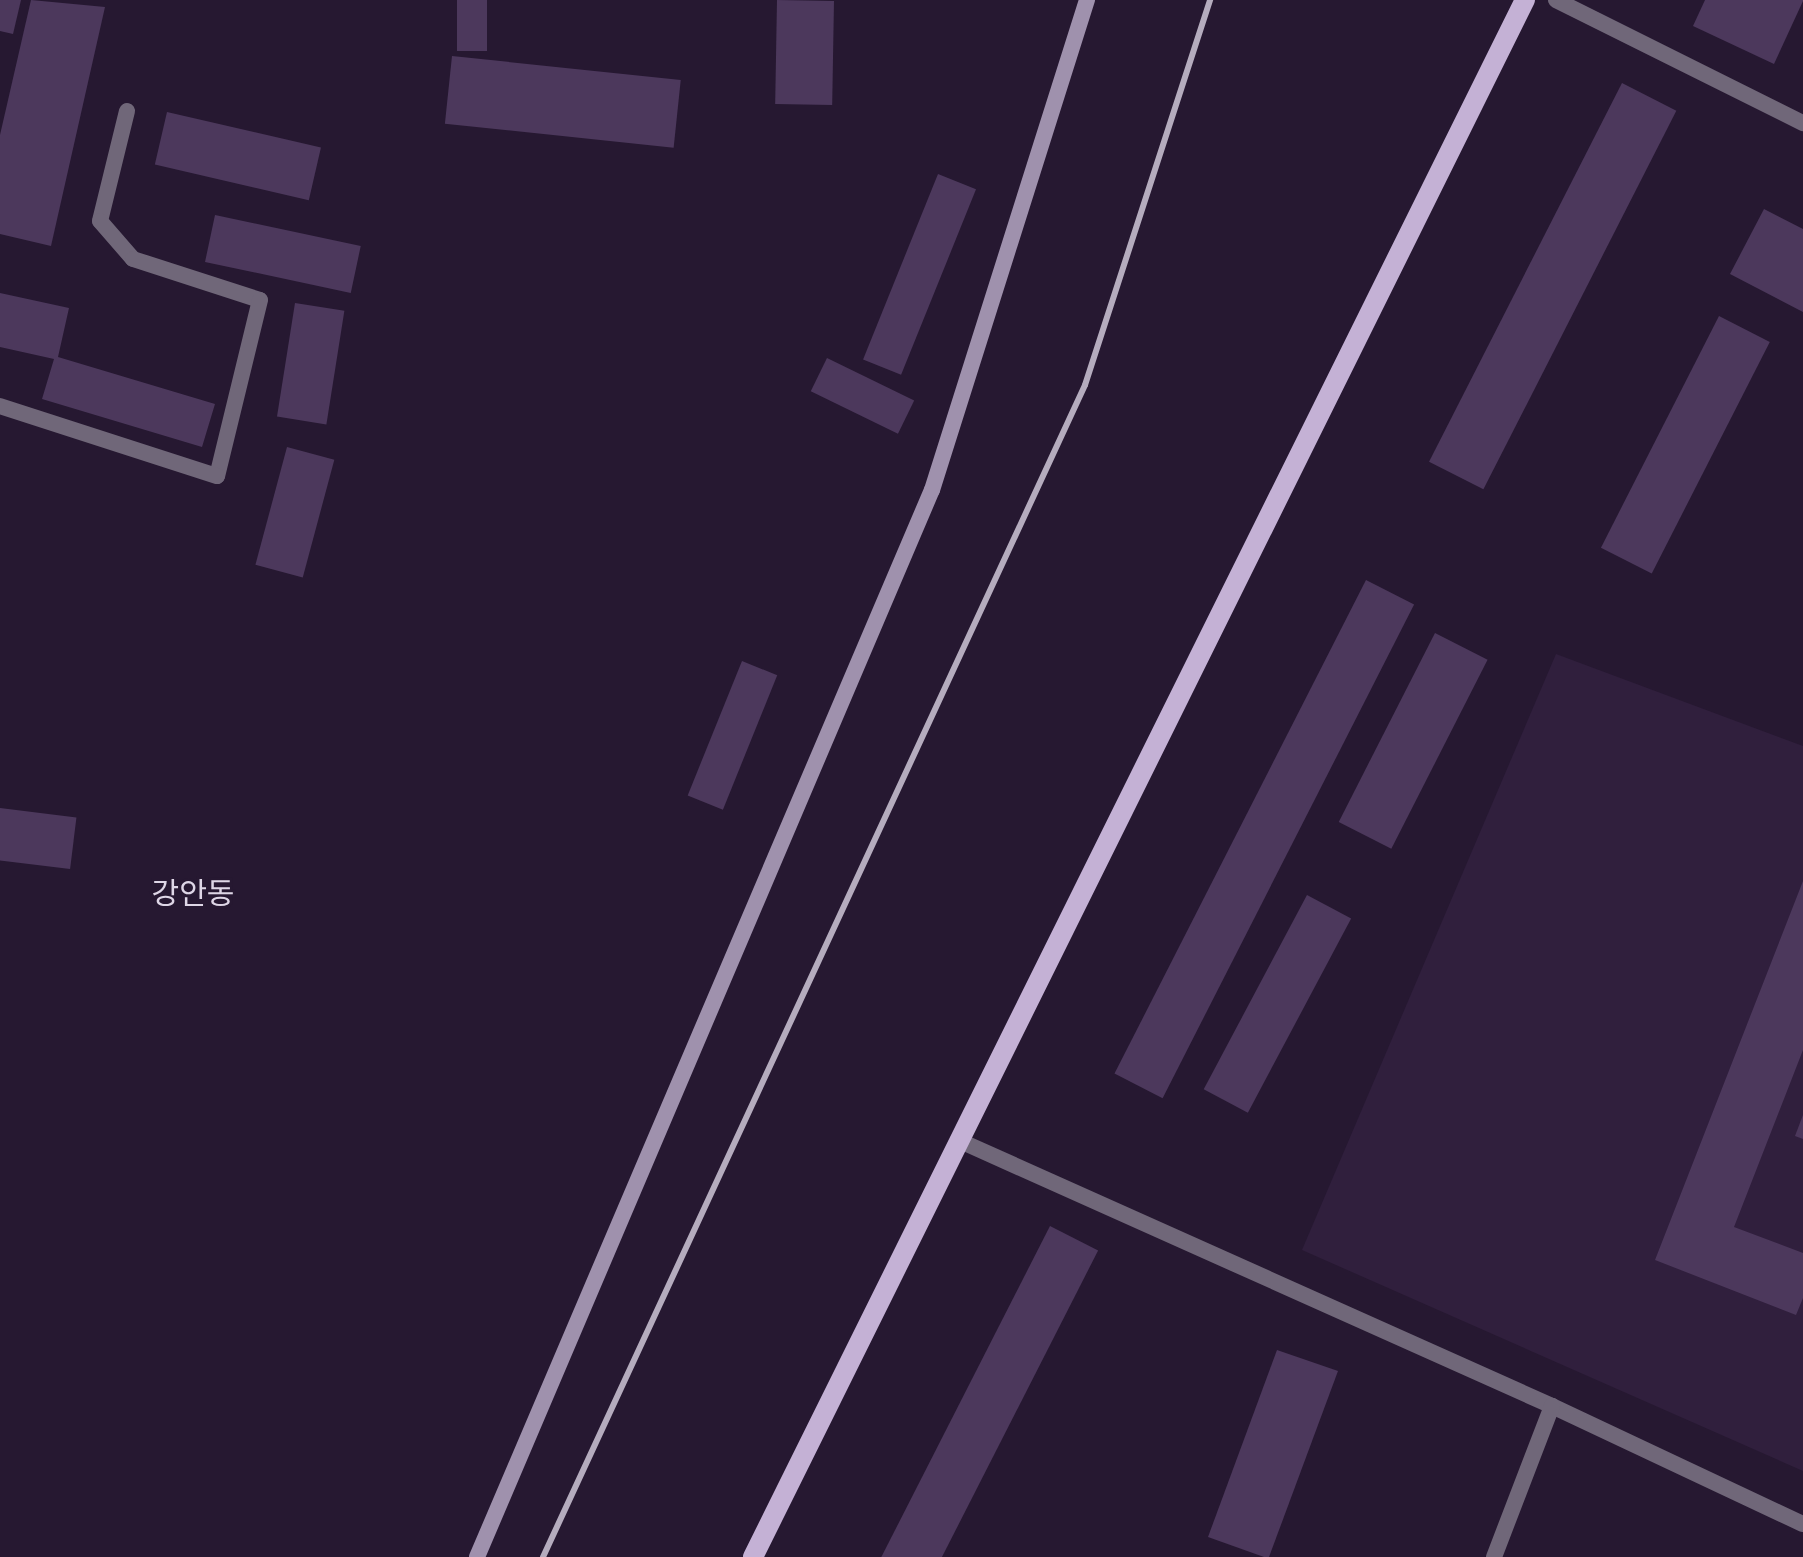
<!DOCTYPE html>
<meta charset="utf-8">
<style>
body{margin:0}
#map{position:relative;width:1803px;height:1557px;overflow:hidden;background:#261831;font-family:"Noto Serif","Noto Sans KR",serif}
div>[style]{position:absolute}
.built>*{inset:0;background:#301f3d}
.building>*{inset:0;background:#4c385c;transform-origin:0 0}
.lane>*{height:16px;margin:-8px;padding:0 8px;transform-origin:8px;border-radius:8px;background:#706779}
.street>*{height:16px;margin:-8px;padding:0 8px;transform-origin:8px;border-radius:8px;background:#706779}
.secondary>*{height:16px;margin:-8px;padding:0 8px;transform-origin:8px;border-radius:8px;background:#9f91ad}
.primary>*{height:20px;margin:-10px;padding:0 10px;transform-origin:10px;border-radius:10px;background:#c4b1d5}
.rail>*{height:6px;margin:-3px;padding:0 3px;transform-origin:3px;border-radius:3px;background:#b5acbe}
span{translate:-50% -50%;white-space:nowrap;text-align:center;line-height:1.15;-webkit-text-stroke:6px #261831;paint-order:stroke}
.quarter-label{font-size:30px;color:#ded6e6}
</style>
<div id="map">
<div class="built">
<div style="clip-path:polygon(1556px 654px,1803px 746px,1803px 1471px,1302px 1250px)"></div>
</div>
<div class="building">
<div style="clip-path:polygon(0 0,21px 0,13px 34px,0 31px)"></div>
<div style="clip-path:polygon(31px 0,105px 7px,51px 246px,0 234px,0 135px)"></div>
<div style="left:457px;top:0;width:30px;height:51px"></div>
<div style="left:777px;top:0;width:57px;height:104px;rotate:1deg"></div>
<div style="clip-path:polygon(1705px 0,1803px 0,1803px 1px,1774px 64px,1693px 26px)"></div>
<div style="left:452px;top:56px;width:230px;height:68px;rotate:6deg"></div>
<div style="left:1622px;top:83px;width:61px;height:425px;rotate:27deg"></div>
<div style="left:167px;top:112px;width:158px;height:54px;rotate:13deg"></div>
<div style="left:938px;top:174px;width:41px;height:200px;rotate:22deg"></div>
<div style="clip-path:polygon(1764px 209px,1803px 229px,1803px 312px,1730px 274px)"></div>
<div style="left:215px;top:215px;width:149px;height:48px;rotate:12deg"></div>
<div style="clip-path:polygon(0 293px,69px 308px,58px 357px,215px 404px,202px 447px,42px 399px,54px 359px,0 347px)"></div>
<div style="left:295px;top:303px;width:50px;height:115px;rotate:9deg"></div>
<div style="left:1719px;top:316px;width:57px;height:260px;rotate:27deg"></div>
<div style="left:827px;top:358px;width:97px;height:37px;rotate:26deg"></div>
<div style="left:287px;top:447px;width:49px;height:122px;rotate:15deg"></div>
<div style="left:1366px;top:580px;width:54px;height:554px;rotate:27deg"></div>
<div style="left:1435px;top:633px;width:59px;height:212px;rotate:27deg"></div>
<div style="left:742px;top:661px;width:38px;height:145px;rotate:22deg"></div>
<div style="left:0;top:808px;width:77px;height:52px;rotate:7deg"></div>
<div style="clip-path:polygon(1803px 881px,1803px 1050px,1734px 1227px,1803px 1253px,1803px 1298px,1796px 1315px,1655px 1260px)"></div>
<div style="left:1307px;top:895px;width:50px;height:220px;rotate:28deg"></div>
<div style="clip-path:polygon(1803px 1115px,1803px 1139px,1795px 1136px)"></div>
<div style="left:1050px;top:1226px;width:54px;height:372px;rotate:27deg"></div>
<div style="clip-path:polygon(1277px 1350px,1338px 1371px,1269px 1557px,1264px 1557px,1208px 1537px)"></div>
</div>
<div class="lane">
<div style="left:127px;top:111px;width:113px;rotate:103.8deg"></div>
<div style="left:100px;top:221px;width:50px;rotate:49deg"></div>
<div style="left:133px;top:259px;width:133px;rotate:17.9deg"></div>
<div style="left:260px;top:300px;width:181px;rotate:103.7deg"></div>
</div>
<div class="street">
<div style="left:1556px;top:0;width:276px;rotate:26.5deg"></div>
<div style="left:0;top:406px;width:228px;rotate:17.9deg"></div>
<div style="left:958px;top:1140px;width:651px;rotate:24.12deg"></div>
<div style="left:1552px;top:1406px;width:277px;rotate:25.2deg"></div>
<div style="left:1494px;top:1557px;width:162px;rotate:-69deg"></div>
</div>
<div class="secondary">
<div style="left:477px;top:1557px;width:1160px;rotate:-66.91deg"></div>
<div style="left:932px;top:490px;width:514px;rotate:-72.45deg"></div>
</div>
<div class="primary">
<div style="left:753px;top:1557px;width:1738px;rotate:-63.63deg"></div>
</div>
<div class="rail">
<div style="left:543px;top:1557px;width:1291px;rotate:-65.18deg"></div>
<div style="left:1085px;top:385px;width:405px;rotate:-72deg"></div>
</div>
<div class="quarter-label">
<span style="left:193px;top:893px">강안동</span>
</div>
</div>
